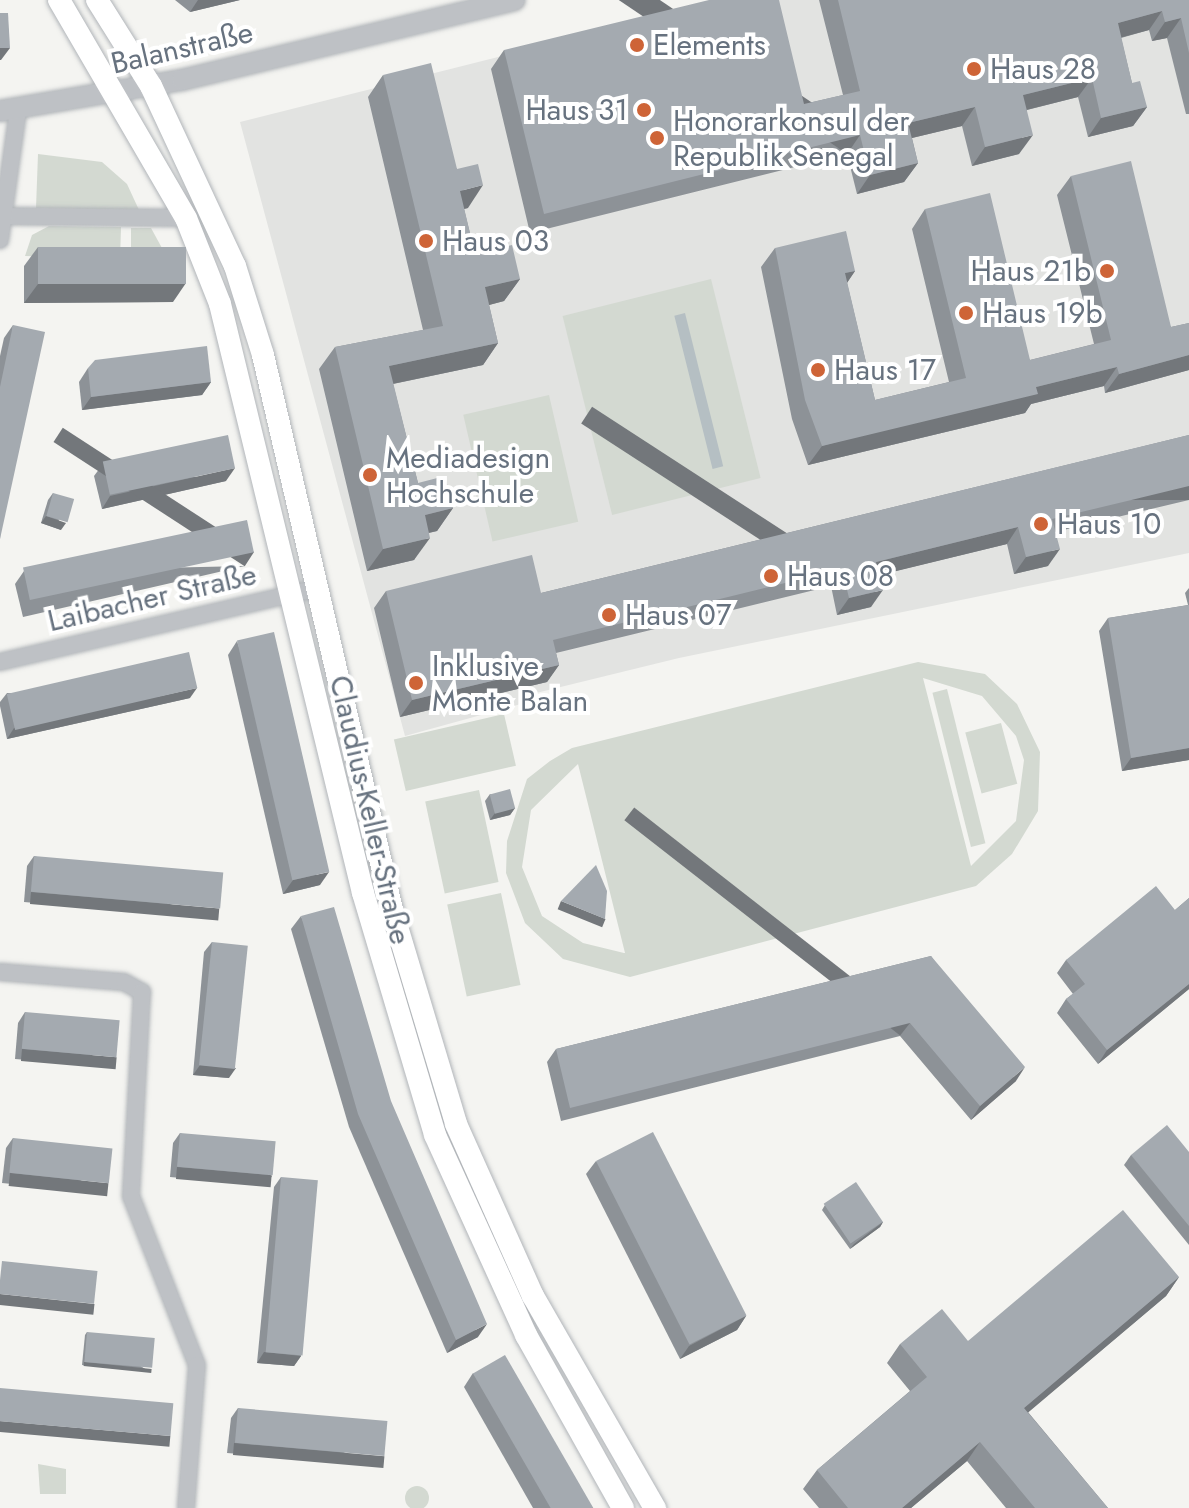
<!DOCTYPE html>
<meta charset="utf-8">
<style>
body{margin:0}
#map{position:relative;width:1189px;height:1508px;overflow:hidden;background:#f4f4f1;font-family:Jost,sans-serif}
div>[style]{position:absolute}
.built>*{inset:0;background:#e2e3e1}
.green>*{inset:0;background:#d3d9d1;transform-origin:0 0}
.round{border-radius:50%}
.water>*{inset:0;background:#b5bfc3;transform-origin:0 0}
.roads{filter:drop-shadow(0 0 2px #b1b5b9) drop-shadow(0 0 2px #b1b5b9)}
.minor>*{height:16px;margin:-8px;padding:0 8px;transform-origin:8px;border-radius:8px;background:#bec1c5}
.tertiary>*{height:20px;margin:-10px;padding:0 10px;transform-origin:10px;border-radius:10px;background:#bec1c5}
.secondary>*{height:22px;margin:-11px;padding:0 11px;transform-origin:11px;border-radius:11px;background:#fff}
.wall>*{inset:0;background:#8d9297}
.shaded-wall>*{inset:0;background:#73777b;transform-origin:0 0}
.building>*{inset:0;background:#a4aab0;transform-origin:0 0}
.dots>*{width:22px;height:22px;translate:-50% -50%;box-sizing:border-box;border:4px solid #fff;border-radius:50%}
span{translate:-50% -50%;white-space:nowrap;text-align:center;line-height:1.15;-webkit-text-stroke:8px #fff;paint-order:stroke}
.poi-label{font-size:30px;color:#67727f}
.left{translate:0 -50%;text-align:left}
.right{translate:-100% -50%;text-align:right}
.street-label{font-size:30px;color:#67727f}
</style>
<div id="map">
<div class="built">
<div style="clip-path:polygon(725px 0,1189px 0,1189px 553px,679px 658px,532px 694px,521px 704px,405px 736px,240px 122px)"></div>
</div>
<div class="green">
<div style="clip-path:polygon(38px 154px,102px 162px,127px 184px,139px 210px,36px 208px)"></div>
<div style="clip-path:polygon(49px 226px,121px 227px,120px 259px,25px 256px,32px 235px)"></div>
<div style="clip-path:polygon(131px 228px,151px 228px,168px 259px,131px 258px)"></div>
<div style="left:711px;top:279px;width:205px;height:153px;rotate:76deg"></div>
<div style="left:549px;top:395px;width:130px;height:88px;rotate:77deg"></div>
<div style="clip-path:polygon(evenodd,918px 662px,985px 674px,1017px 704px,1040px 752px,1038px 811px,1012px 854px,976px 886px,630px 977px,563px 959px,525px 923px,506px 873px,507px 841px,527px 779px,550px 761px,572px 748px,918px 662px,923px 678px,982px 696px,1016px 736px,1024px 760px,1016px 821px,971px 866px,923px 678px,918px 662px,578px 764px,625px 953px,624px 953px,583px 943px,542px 916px,522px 867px,531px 810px,578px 764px)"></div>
<div style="left:947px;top:689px;width:159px;height:15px;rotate:76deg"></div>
<div style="left:504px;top:714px;width:53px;height:113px;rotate:77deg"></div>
<div style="left:1001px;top:723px;width:63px;height:37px;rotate:75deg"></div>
<div style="left:479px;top:790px;width:94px;height:55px;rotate:78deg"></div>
<div style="left:501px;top:893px;width:94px;height:55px;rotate:78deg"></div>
<div style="clip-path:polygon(38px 1464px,66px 1469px,66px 1494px,40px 1494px)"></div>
<div class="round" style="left:405px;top:1486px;width:24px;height:24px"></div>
</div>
<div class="water">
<div style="left:685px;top:313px;width:158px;height:11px;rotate:76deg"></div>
</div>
<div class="roads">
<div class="minor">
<div style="left:5px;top:216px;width:181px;rotate:0.6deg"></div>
<div style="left:0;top:240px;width:131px;rotate:-82.1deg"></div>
<div style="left:0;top:662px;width:326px;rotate:-13.1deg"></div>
<div style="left:0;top:972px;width:124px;rotate:4.6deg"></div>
<div style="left:124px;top:982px;width:21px;rotate:29deg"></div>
<div style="left:142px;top:992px;width:204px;rotate:93.1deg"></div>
<div style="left:131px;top:1196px;width:181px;rotate:68.7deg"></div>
<div style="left:197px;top:1365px;width:143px;rotate:94.4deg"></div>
</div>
<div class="tertiary">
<div style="left:0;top:111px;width:185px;rotate:-9.7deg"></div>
<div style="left:182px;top:80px;width:342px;rotate:-13.5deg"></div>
</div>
<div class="secondary">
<div style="left:59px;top:0;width:252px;rotate:59.8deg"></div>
<div style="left:186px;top:218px;width:92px;rotate:68.4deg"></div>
<div style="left:220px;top:304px;width:606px;rotate:76.35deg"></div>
<div style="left:363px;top:893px;width:252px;rotate:73.4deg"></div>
<div style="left:435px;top:1135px;width:220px;rotate:65.5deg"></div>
<div style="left:526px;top:1335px;width:198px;rotate:60.7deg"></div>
<div style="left:97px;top:0;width:102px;rotate:57.9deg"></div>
<div style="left:151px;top:86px;width:199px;rotate:65deg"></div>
<div style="left:235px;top:266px;width:93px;rotate:72.5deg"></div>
<div style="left:263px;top:355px;width:570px;rotate:76.91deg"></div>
<div style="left:392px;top:910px;width:223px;rotate:73.3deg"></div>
<div style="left:456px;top:1124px;width:188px;rotate:65.9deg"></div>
<div style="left:533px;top:1296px;width:245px;rotate:60.1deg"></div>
</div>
</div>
<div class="wall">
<div style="clip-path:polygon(175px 0,240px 0,190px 12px)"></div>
<div style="clip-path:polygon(819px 0,1189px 0,1189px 114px,1186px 114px,1167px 38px,1152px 41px,1149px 30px,1121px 38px,1132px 83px,1147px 107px,1133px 126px,1088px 137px,1078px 97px,1027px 110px,1019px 154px,972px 166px,962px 126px,912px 138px,918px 163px,904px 182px,857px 194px,847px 154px,530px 233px,491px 69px,504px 50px,804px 104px,843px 95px)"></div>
<div style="clip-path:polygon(383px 75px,457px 169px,468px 208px,464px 209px,475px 254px,520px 279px,504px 301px,489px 305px,498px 343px,483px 365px,393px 384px,418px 483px,453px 508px,437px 531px,429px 533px,414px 560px,367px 571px,319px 369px,335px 347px,423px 330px,368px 97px)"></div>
<div style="clip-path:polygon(1071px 176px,1171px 327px,1189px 323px,1189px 370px,1105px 393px,1104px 386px,1031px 404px,1025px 413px,808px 465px,792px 419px,761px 267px,775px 248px,855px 271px,847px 283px,875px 400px,949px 382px,912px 229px,925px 209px,1030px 360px,1094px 344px,1057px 195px)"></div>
<div style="clip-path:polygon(38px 247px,173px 302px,24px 303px,24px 266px)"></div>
<div style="clip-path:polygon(13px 325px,0 539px,0 356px,4px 338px)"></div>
<div style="clip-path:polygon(88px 368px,211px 382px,202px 395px,82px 410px,79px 382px)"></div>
<div style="clip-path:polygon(1189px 435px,1189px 500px,1055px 532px,1048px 566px,1014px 574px,1007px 544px,879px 575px,871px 607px,837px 615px,831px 586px,556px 653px,559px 665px,547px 682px,400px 717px,374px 608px,386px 591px,541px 593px)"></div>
<div style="clip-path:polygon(103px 464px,226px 481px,102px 509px,94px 476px)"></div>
<div style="clip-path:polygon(53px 493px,61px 530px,41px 523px,48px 500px)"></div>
<div style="clip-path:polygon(245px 566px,23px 617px,15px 584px,24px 571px)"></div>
<div style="clip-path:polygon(1189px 588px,1189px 760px,1122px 771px,1099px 631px,1108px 618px,1188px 605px,1185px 593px)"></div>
<div style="clip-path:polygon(237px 641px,320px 885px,283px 894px,228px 655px)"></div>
<div style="clip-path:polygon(7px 693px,190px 698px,7px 739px,0 706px,0 702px)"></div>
<div style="clip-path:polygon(490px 794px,515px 808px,510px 815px,490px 820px,485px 801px)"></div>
<div style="clip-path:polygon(34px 856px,212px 919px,24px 902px,27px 866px)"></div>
<div style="clip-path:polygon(1189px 898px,1189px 989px,1098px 1064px,1057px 1013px,1066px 999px,1073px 994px,1057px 973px,1066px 960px,1175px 910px)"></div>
<div style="clip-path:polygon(301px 916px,478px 1337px,447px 1353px,349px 1127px,291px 929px)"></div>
<div style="clip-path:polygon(212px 942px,229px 1078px,193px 1075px,204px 952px)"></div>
<div style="clip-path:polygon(931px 956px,1016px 1081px,971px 1120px,900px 1036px,561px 1121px,547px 1062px,556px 1049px)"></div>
<div style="clip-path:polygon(25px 1012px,110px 1067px,15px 1059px,18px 1023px)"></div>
<div style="clip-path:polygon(180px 1133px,272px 1176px,265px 1186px,170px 1177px,173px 1143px)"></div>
<div style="clip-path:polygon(13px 1138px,101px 1193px,2px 1183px,6px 1148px)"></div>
<div style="clip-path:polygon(1189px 1152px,1189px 1245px,1124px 1165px,1131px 1155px)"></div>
<div style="clip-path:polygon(596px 1161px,746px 1316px,737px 1330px,680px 1359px,586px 1174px)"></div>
<div style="clip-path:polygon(281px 1177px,301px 1356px,294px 1366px,257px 1363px,274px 1187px)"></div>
<div style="clip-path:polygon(825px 1205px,883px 1222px,880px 1227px,850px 1249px,822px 1210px)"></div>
<div style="clip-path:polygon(1179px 1277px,1166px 1296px,1028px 1412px,1108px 1508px,1006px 1508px,967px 1461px,911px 1508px,819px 1508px,803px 1489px,817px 1470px,910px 1391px,887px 1363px,900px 1344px,968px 1341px)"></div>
<div style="clip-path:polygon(87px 1332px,150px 1372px,82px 1365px,85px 1335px)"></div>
<div style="clip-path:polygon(473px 1373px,593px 1508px,533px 1508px,464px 1387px)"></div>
<div style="clip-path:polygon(238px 1408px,377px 1466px,227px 1453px,231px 1418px)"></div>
</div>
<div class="shaded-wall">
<div style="clip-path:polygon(198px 0,240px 0,190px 12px)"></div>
<div style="clip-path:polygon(1162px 11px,1149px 30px,1104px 42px,1118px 23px)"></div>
<div style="clip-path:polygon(1181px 18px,1167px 38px,1152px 41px,1165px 22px)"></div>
<div style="clip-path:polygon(0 48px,10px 48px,1px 60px,0 60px)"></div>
<div style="clip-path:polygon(1092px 78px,1078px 97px,1010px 114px,1023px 95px)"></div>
<div style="clip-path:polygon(975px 107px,962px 126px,895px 142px,908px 123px)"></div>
<div style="clip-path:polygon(1147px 107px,1133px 126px,1088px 137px,1101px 118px)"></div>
<div style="left:860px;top:135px;width:23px;height:326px;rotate:124deg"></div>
<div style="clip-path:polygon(1033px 135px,1019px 154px,972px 166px,985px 147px)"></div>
<div style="clip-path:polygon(918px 163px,904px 182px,857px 194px,870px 175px)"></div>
<div style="clip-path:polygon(483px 185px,468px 208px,445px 213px,460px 191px)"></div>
<div style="clip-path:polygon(855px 271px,842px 290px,845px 273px)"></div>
<div style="clip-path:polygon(520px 279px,504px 301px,470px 310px,485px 287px)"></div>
<div style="clip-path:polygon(186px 283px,173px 302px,24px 303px,38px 284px)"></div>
<div style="clip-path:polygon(498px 343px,483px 365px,373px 388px,389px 366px)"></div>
<div style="clip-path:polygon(1189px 355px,1189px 370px,1105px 393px,1119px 374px)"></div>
<div style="clip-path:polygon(1117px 367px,1104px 386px,1031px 404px,1025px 413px,808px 465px,822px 446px,1036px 387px)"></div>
<div style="clip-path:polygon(211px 382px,202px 395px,82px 410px,91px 397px)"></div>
<div style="clip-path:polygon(235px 468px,226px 481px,102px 509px,110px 496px)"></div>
<div style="left:1189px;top:486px;width:14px;height:141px;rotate:90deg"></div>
<div style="clip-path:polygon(453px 508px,437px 531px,409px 537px,425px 515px)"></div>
<div style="clip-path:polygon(46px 516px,66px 523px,61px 530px,41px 523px)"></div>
<div style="clip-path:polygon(1018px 527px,1007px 544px,864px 579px,876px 562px)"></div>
<div style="clip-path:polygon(430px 538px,414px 560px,367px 571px,383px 549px)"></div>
<div style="clip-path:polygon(1060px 549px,1048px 566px,1014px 574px,1026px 557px)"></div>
<div style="left:254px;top:552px;width:17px;height:228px;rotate:123deg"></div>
<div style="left:842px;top:569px;width:20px;height:298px;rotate:123deg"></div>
<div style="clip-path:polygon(883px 590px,871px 607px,837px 615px,849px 598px)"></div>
<div style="clip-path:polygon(559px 665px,547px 682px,400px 717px,412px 700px)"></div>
<div style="clip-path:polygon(197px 688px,190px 698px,7px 739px,14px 728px)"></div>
<div style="clip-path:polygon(1189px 748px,1189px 760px,1122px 771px,1131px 758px)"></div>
<div style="clip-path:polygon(515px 808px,510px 815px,490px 820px,495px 813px)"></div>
<div style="clip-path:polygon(329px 872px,320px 885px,283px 894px,293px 880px)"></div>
<div style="left:31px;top:892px;width:189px;height:12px;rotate:5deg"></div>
<div style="left:561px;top:901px;width:48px;height:9px;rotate:22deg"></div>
<div style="clip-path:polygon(1189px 984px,1189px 989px,1098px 1064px,1107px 1050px)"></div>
<div style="left:910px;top:1023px;width:16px;height:350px;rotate:128deg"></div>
<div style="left:22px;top:1049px;width:95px;height:12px;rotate:5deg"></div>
<div style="clip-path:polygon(200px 1065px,236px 1068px,229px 1078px,193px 1075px)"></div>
<div style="clip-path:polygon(1025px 1067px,1016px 1081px,971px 1120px,980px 1106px)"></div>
<div style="left:177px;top:1167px;width:95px;height:12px;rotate:5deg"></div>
<div style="left:10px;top:1173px;width:99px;height:13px;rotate:6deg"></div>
<div style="clip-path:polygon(883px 1222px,880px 1227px,850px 1249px,854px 1244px)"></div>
<div style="clip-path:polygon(1179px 1277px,1166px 1296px,1011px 1427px,1024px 1408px)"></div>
<div style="left:0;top:1294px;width:95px;height:11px;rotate:6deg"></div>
<div style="clip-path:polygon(746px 1316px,737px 1330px,680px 1359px,689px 1346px)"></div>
<div style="clip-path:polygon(487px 1324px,478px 1337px,447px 1353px,456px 1340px)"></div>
<div style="clip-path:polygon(264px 1352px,301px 1356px,294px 1366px,257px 1363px)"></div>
<div style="left:84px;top:1362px;width:68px;height:4px;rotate:6deg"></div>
<div style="left:0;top:1421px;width:171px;height:11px;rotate:5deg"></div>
<div style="clip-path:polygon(980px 1442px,967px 1461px,911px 1508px,902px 1508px)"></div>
<div style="left:234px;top:1443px;width:151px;height:12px;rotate:5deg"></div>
</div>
<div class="building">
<div style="clip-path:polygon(709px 0,779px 0,804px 104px,860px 91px,838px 0,1189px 0,1189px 53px,1181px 18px,1165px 22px,1162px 11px,1118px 23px,1132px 83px,1140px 81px,1147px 107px,1101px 118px,1092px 78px,1023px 95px,1033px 135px,985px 147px,975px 107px,908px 123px,918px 163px,870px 175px,860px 135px,544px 214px,504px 50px)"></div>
<div style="clip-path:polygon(0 13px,8px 13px,10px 48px,0 48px)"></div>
<div style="clip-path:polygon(431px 63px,457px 169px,478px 164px,483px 185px,460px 191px,475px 254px,512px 245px,520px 279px,485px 287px,498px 343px,389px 366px,418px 483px,445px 476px,453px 508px,425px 515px,430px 538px,383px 549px,335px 347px,443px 326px,383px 75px)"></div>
<div style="clip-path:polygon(1131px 161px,1171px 327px,1189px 323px,1189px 355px,1119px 374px,1117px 367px,1036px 387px,1038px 394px,822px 446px,805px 400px,775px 248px,846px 231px,855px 271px,845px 273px,875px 400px,966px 378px,925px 209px,990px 193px,1030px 360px,1111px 340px,1071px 176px)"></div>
<div style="left:38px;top:247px;width:148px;height:37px"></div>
<div style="clip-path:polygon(13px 325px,45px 332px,0 539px,0 387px)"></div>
<div style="clip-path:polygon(207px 346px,211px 382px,91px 397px,88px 368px,95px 360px)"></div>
<div style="left:228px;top:435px;width:34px;height:128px;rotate:78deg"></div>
<div style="clip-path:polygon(1189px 435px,1189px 486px,1052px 519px,1060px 549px,1026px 557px,1018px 527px,876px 562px,883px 590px,849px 598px,842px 569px,553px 640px,559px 665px,412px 700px,386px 591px,532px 555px,541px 593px)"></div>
<div style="left:53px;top:493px;width:22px;height:24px;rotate:16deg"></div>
<div style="left:247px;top:520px;width:33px;height:229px;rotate:78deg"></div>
<div style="clip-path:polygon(1189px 605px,1189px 748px,1131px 758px,1108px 618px)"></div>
<div style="left:274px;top:632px;width:246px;height:38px;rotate:77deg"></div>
<div style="left:189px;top:652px;width:37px;height:187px;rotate:77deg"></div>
<div style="left:510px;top:789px;width:20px;height:21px;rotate:75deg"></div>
<div style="left:34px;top:856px;width:190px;height:36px;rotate:5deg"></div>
<div style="clip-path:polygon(596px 865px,607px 891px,605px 919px,561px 901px)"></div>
<div style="clip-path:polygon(1156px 886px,1175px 910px,1189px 898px,1189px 984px,1107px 1050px,1066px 999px,1085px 984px,1066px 960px)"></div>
<div style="clip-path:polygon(334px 907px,391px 1101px,487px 1324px,456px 1340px,358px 1114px,301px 916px)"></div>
<div style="left:212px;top:942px;width:36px;height:124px;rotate:6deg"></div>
<div style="clip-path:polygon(931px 956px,1025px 1067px,980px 1106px,910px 1023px,570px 1108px,556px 1049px)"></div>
<div style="left:25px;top:1012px;width:95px;height:37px;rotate:5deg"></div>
<div style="clip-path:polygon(1167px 1125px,1189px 1152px,1189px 1226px,1131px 1155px)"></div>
<div style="left:653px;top:1132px;width:206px;height:64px;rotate:63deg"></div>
<div style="left:180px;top:1133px;width:96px;height:34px;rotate:5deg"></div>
<div style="left:13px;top:1138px;width:100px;height:35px;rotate:6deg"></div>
<div style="left:281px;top:1177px;width:37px;height:176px;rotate:5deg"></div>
<div style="left:856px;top:1182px;width:48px;height:39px;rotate:56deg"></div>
<div style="clip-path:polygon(1123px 1210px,1179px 1277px,1024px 1408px,1108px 1508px,1035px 1508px,980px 1442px,902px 1508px,848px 1508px,817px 1470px,927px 1377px,900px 1344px,942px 1309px,968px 1341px)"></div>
<div style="left:2px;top:1261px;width:96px;height:33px;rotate:6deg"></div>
<div style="left:87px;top:1332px;width:68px;height:30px;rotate:5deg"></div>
<div style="left:505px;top:1355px;width:177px;height:37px;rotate:60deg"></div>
<div style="left:0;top:1388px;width:174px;height:33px;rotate:5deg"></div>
<div style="left:238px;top:1408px;width:150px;height:35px;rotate:5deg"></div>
</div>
<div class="dots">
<div style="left:637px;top:45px;background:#ce6437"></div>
<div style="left:974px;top:69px;background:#ce6437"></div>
<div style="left:644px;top:110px;background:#ce6437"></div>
<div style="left:657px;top:138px;background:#ce6437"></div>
<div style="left:426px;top:241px;background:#ce6437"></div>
<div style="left:1107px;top:271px;background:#ce6437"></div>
<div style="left:966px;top:313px;background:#ce6437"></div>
<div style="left:818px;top:370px;background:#ce6437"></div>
<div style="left:370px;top:475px;background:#ce6437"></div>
<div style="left:1041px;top:524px;background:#ce6437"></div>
<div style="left:771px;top:576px;background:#ce6437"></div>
<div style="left:609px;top:615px;background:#ce6437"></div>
<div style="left:416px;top:683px;background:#ce6437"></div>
</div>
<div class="poi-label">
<span class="left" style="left:653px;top:45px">Elements</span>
<span class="left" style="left:990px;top:69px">Haus 28</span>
<span class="right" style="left:628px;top:110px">Haus 31</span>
<span class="left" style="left:673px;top:138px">Honorarkonsul der<br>Republik Senegal</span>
<span class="left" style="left:442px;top:241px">Haus 03</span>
<span class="right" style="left:1091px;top:271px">Haus 21b</span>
<span class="left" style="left:982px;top:313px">Haus 19b</span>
<span class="left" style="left:834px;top:370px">Haus 17</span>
<span class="left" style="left:386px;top:475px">Mediadesign<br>Hochschule</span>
<span class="left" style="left:1057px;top:524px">Haus 10</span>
<span class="left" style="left:787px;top:576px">Haus 08</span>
<span class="left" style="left:625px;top:615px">Haus 07</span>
<span class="left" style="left:432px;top:683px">Inklusive<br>Monte Balan</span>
</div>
<div class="street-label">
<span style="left:182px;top:48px;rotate:-13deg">Balanstraße</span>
<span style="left:152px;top:598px;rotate:-13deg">Laibacher Straße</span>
<span style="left:370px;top:810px;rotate:77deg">Claudius-Keller-Straße</span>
</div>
</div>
